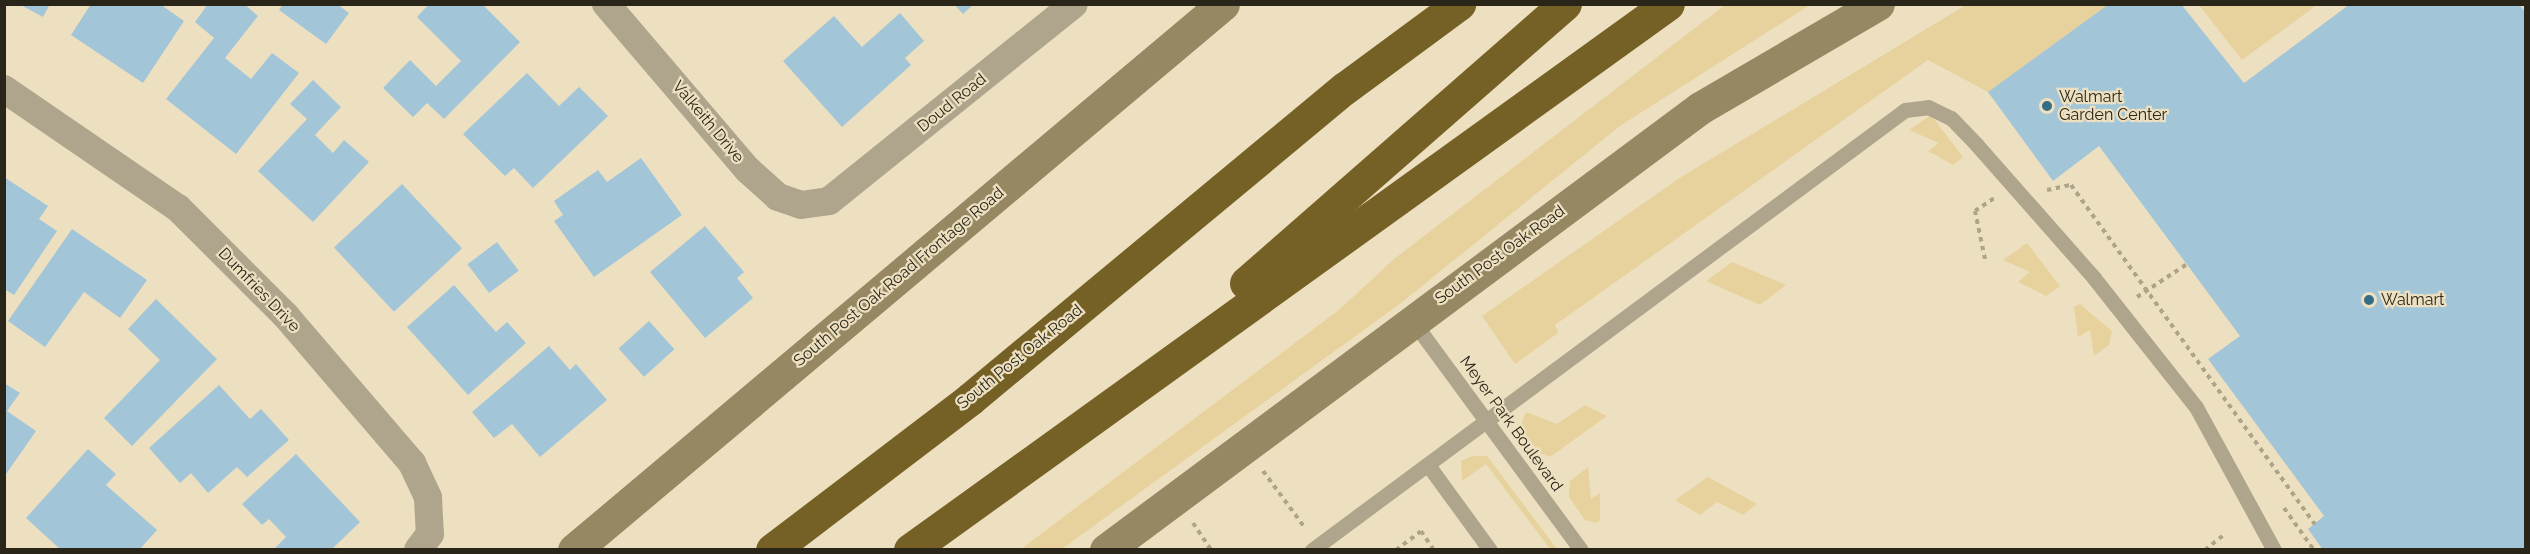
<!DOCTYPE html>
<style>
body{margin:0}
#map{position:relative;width:2530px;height:554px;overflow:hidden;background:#ede0c0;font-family:Raleway,sans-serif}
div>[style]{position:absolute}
.green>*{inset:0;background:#e7d29d}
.building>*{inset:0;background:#a3c5d8;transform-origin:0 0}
.path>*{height:4px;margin-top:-2px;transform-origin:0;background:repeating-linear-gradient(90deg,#aea48a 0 4.5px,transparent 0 9px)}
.service>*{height:15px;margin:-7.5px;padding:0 7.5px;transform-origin:7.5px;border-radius:7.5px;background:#afa58d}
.minor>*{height:28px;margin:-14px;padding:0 14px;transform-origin:14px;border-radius:14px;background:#afa58d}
.secondary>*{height:33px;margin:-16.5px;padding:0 16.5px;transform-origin:16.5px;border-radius:16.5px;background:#968863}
.motorway>*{height:33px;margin:-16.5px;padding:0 16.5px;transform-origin:16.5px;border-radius:16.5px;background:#756026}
.dots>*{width:16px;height:16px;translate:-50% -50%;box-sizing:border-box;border:3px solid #ede0c0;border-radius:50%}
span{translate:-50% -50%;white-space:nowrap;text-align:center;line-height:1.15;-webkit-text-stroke:4.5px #ede0c0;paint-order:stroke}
.poi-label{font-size:16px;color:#2a2519}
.left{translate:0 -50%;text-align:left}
.street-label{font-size:16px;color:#2a2519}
.frame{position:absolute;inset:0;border:6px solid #2a2519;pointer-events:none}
</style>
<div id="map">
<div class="green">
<div style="clip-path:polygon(1725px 5px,1810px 5px,1620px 126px,1401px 303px,1062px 549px,1021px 549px,1340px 309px,1394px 259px)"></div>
<div style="clip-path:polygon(1966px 5px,2109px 5px,1988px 92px,1928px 60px,1555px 325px,1558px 333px,1515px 364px,1482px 316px,1681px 177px)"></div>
<div style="clip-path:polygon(2199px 5px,2317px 5px,2242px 60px)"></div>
<div style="clip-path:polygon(1931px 115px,1963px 157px,1953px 165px,1928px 151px,1939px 143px,1909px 130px)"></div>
<div style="clip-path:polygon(2027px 243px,2060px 286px,2046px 296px,2018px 282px,2030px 272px,2003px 260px)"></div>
<div style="clip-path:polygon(1732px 262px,1786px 285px,1760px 305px,1706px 281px)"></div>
<div style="clip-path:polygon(2080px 304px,2112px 331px,2109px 345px,2094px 356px,2090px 330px,2078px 337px,2074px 307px)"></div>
<div style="clip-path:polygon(1585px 405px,1607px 416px,1550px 457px,1538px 452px,1520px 427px,1526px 412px,1557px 424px)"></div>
<div style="clip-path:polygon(1472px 456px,1487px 456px,1557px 549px,1550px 549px,1486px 464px,1462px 481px,1461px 461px)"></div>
<div style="clip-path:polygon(1588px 467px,1591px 499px,1600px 493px,1600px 520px,1596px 523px,1585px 520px,1569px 497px,1570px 481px)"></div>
<div style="clip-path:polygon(1708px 477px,1757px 504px,1743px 515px,1717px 502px,1700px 515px,1675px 500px)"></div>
</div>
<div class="building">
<div style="clip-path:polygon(19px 4px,50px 4px,43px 17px)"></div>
<div style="clip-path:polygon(91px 4px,160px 4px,184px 21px,143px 83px,71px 35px)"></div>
<div style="clip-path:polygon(208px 4px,244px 4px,258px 16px,225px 58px,251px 79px,272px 53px,299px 73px,236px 154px,166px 99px,214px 38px,195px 22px)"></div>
<div style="clip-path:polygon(283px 4px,337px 4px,349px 13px,326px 44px,279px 10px)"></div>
<div style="clip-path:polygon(429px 4px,482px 4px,520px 42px,444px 119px,427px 103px,413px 117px,383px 88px,410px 60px,436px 86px,461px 61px,417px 17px)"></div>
<div style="clip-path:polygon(954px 4px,974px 4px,963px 14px)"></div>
<div style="clip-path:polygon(2109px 4px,2181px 4px,2244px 83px,2350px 4px,2519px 4px,2526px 13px,2526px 550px,2323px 550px,2308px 529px,2324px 516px,2208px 359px,2240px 336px,2099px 146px,2053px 181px,1988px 92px)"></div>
<div style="clip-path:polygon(900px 13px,924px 41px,905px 58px,911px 65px,842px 127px,783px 61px,834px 16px,862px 47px)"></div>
<div style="clip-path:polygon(527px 73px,559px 106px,579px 87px,608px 116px,533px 188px,514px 168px,505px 176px,463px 134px)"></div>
<div style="clip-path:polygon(313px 80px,341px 107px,315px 135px,333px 153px,344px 140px,369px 162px,313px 222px,258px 171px,307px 119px,290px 104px)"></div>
<div style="clip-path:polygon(641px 158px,682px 215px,594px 277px,554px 221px,563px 215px,554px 201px,598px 170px,607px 182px)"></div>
<div style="clip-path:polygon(4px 177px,48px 206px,39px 219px,57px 231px,14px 295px,4px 289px)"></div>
<div style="left:402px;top:184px;width:88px;height:93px;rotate:47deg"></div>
<div style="clip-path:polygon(705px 226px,744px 272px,737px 278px,753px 298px,705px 338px,650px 272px)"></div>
<div style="clip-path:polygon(72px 229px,147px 280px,120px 318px,84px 292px,45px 347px,8px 321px)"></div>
<div style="left:497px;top:242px;width:36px;height:37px;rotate:53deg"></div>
<div style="clip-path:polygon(454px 285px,496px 332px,507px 322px,526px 343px,468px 395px,407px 327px)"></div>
<div style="clip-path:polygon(156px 299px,217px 359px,132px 446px,104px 418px,160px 360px,128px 329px)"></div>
<div style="left:649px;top:321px;width:38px;height:41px;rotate:48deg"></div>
<div style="clip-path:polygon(549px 346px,570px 370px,576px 364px,607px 400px,540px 457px,512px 424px,494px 438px,472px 412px)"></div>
<div style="clip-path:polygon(4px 383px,20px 393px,7px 411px,36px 431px,4px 477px)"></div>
<div style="clip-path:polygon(219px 385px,250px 419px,261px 409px,289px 440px,247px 477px,237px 467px,208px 493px,191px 473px,180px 483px,149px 448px)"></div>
<div style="clip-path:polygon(88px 449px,116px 474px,106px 485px,157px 530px,139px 550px,61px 550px,26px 518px)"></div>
<div style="clip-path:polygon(296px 454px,360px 522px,331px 550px,273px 550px,286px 537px,269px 519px,262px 525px,242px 504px)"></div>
</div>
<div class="path">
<div style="left:2047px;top:190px;width:25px;rotate:-12deg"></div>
<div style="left:2071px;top:185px;width:418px;rotate:54.3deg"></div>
<div style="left:1985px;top:259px;width:49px;rotate:-101.8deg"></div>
<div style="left:1975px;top:211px;width:23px;rotate:-34deg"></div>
<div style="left:2137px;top:297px;width:60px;rotate:-33.4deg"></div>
<div style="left:1263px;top:471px;width:71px;rotate:53.6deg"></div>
<div style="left:2284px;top:508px;width:52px;rotate:54.5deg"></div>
<div style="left:1193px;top:523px;width:32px;rotate:56deg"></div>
<div style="left:1396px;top:550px;width:31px;rotate:-37deg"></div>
<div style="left:1421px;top:531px;width:23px;rotate:56deg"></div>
<div style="left:2205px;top:550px;width:27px;rotate:-39deg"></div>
</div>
<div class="service">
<div style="left:1412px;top:320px;width:285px;rotate:53.7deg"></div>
<div style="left:1428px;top:465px;width:105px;rotate:53.9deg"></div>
<div style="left:1312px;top:550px;width:738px;rotate:-36.58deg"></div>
<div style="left:1905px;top:110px;width:23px;rotate:-7deg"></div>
<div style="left:1928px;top:107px;width:25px;rotate:26deg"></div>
<div style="left:1951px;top:118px;width:36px;rotate:46deg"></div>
<div style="left:1976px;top:144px;width:179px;rotate:48.6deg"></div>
<div style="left:2094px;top:278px;width:164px;rotate:51.7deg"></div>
<div style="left:2196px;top:407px;width:163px;rotate:61.4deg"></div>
</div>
<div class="minor">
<div style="left:606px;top:4px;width:218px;rotate:49.5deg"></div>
<div style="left:748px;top:170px;width:40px;rotate:42deg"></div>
<div style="left:778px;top:197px;width:24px;rotate:19deg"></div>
<div style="left:801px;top:205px;width:28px;rotate:-8deg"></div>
<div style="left:829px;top:201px;width:314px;rotate:-38.8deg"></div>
<div style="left:4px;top:89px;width:211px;rotate:34.4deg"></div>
<div style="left:178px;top:208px;width:153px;rotate:45deg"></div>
<div style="left:286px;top:316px;width:194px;rotate:49.4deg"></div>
<div style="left:412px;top:463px;width:38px;rotate:65deg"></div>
<div style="left:428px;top:498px;width:36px;rotate:87deg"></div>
<div style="left:430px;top:534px;width:20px;rotate:127deg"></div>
</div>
<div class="secondary">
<div style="left:574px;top:550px;width:848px;rotate:-40.07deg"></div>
<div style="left:1106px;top:550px;width:740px;rotate:-36.65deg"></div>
<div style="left:1700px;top:108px;width:206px;rotate:-30.3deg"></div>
</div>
<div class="motorway">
<div style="left:1246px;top:283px;width:424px;rotate:-41.2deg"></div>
<div style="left:772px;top:550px;width:249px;rotate:-37.3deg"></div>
<div style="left:970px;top:399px;width:487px;rotate:-39.7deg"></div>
<div style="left:1345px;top:88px;width:142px;rotate:-36.4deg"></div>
<div style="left:910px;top:550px;width:934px;rotate:-35.77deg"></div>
</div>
<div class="dots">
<div style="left:2047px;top:106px;background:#356c86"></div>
<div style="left:2369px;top:300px;background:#356c86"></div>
</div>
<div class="poi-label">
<span class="left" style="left:2059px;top:106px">Walmart<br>Garden Center</span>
<span class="left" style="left:2381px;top:300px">Walmart</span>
</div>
<div class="street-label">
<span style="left:952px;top:103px;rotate:-39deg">Doud Road</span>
<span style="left:708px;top:122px;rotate:50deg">Valkeith Drive</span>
<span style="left:1500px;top:255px;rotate:-36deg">South Post Oak Road</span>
<span style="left:899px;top:277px;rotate:-40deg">South Post Oak Road Frontage Road</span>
<span style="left:259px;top:290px;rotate:46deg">Dumfries Drive</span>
<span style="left:1020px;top:357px;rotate:-39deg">South Post Oak Road</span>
<span style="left:1511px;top:424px;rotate:54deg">Meyer Park Boulevard</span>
</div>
<div class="frame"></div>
</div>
